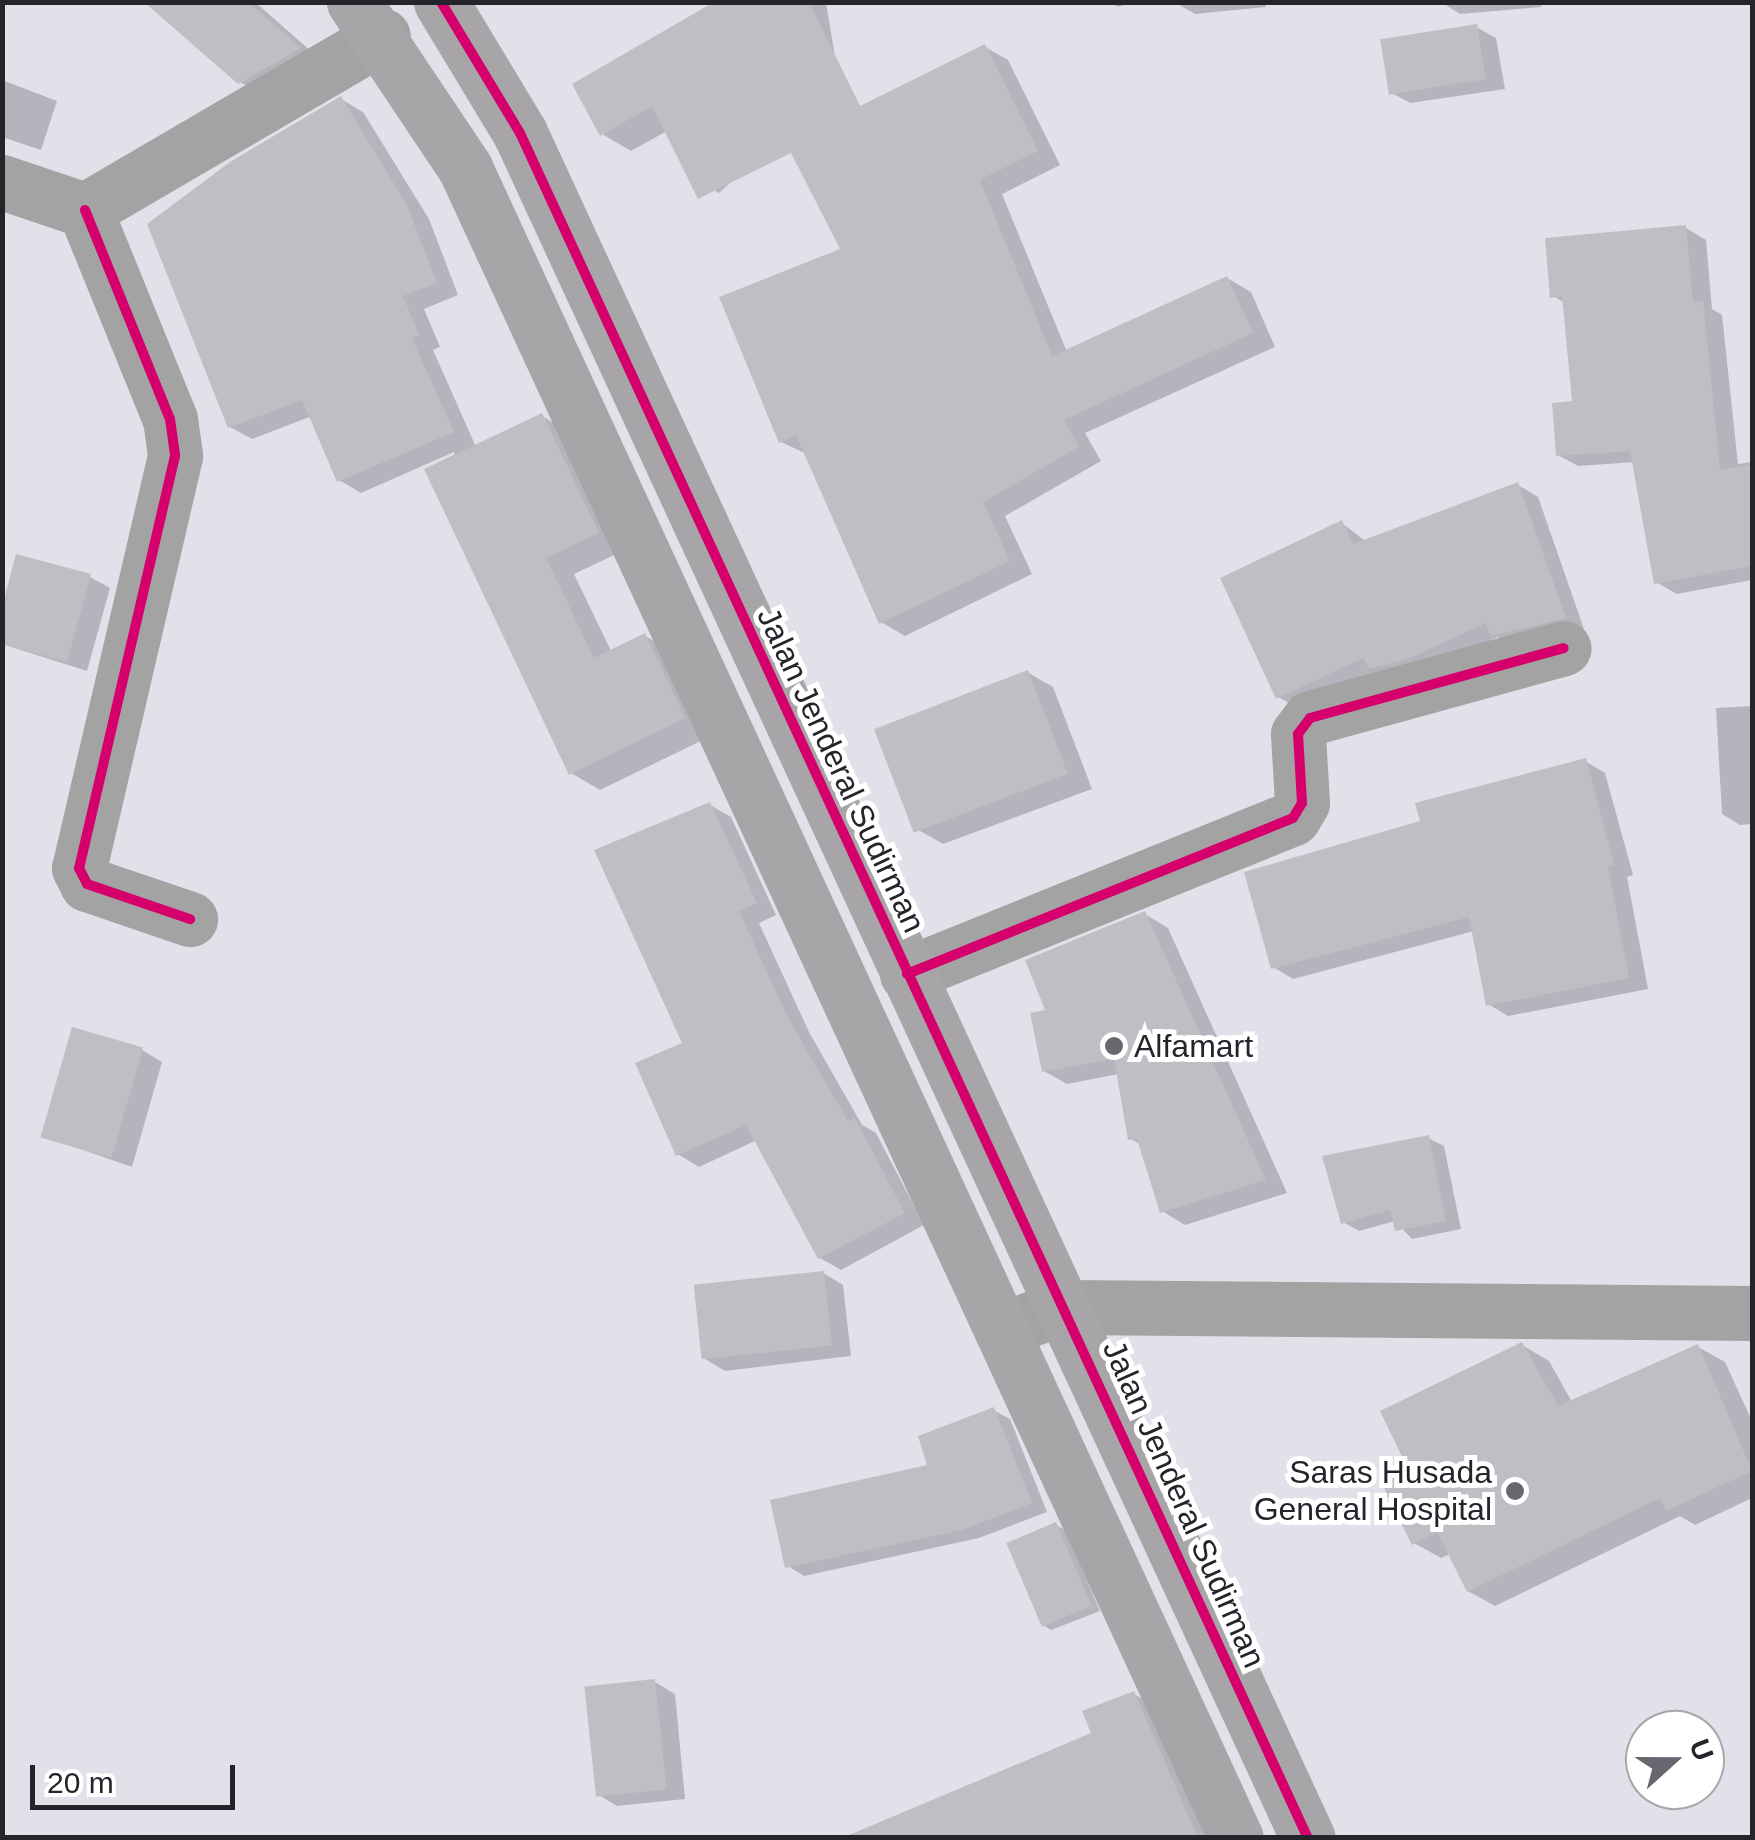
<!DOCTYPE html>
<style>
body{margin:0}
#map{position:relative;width:1755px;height:1840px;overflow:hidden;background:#e3e0ea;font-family:Arial,sans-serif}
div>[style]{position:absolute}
.shadow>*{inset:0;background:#0003}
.building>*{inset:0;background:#c1bdc4;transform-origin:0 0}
.minor>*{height:55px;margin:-27.5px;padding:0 27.5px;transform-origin:27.5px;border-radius:27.5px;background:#a4a3a4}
.major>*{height:55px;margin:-27.5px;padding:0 27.5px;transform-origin:27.5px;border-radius:27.5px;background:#a8a5a9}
.cycleway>*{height:10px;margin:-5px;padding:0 5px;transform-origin:5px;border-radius:5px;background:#d6006c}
.dots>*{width:28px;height:28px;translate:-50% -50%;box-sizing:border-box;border:5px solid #fff;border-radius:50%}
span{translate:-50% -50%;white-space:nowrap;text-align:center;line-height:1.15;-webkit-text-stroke:10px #fff;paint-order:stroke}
.street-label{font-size:32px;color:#26242b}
.poi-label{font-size:32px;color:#26242b}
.left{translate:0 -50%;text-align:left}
.right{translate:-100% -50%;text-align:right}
.frame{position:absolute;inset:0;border:5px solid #26242b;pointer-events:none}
.north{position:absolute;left:1625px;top:1710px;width:100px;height:100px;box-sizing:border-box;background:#fff;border:2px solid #a8a7aa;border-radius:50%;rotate:69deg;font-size:28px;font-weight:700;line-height:40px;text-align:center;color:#26242b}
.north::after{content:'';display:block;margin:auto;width:35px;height:45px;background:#68666e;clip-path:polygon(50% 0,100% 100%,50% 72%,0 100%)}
.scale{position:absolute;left:30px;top:1765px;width:205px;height:45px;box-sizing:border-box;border:5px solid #26242b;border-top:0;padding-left:12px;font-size:30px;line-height:35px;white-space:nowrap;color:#26242b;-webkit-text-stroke:8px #fff;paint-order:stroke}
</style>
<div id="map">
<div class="shadow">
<div style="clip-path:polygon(148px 2px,255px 2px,328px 66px,270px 99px,240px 82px)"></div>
<div style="clip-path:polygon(719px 2px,826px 2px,839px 81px,719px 193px,690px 176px,667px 131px,631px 151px,602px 134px)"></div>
<div style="clip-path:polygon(1110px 2px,1133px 2px,1118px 7px)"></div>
<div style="clip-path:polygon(1174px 2px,1265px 2px,1266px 7px,1195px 14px)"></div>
<div style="clip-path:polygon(1441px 2px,1541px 2px,1541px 7px,1460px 14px)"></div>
<div style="clip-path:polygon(1476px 27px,1496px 38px,1505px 89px,1410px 103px,1390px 92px)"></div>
<div style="clip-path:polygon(985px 47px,1008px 60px,1060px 165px,1002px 194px,1067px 352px,1227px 278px,1251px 292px,1275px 347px,1085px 433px,1101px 461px,1005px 516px,1032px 574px,905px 636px,881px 622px,807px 454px,781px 442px,843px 251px)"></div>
<div style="clip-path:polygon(2px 80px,57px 101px,41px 150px,2px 137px)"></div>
<div style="clip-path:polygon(341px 99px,363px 112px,429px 219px,458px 295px,424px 309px,440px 347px,433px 350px,476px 447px,542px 416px,571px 433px,627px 549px,574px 574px,612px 653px,645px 636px,675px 653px,713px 735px,600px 790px,571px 773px,454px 452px,361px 493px,339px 480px,312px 416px,252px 439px,230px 427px)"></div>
<div style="clip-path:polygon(1686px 228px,1706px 240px,1712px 309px,1722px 315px,1738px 464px,1752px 462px,1752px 580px,1677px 594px,1656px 582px,1635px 462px,1578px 466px,1558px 455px,1575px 404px,1565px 303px,1553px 296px)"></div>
<div style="clip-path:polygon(1518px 485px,1538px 497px,1584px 629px,1513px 646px,1498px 637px,1429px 669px,1298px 708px,1278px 697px,1342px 523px,1365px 541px)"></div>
<div style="clip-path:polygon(90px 577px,110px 588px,87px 671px,2px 644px,2px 616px)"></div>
<div style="clip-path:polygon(1027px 672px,1053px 687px,1092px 789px,943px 844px,917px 829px)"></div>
<div style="clip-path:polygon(1752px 706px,1752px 824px,1740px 825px,1722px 814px,1716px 708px)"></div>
<div style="clip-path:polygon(1585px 761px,1605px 773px,1633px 875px,1627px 877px,1648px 989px,1508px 1016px,1488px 1004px,1474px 931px,1293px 979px,1273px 967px,1423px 822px)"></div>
<div style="clip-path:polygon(710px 805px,731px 817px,776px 915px,759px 923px,809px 1032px,862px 1125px,876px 1133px,924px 1225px,841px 1270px,820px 1258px,757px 1140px,699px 1167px,678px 1154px)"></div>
<div style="clip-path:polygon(1145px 914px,1168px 928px,1287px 1193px,1185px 1225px,1162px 1211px,1141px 1145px,1131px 1139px,1119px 1074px,1067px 1084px,1044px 1071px,1048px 1012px)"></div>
<div style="clip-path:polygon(142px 1050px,162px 1062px,132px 1167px,43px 1136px)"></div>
<div style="clip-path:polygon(1428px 1138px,1444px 1146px,1461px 1229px,1412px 1239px,1395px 1221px,1359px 1231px,1343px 1222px)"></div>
<div style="clip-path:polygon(823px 1273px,843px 1285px,851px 1356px,725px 1371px,705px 1359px)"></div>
<div style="clip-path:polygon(1522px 1345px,1549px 1361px,1572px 1402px,1698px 1347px,1725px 1362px,1752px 1421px,1752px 1498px,1695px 1525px,1680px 1516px,1495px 1606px,1468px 1591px,1450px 1554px,1441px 1558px,1414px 1543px,1411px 1468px)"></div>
<div style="clip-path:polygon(993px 1410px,1010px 1419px,1047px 1512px,979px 1538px,804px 1576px,788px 1566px,931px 1467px)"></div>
<div style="clip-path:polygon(1056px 1525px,1065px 1530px,1100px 1611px,1051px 1630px,1041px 1624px)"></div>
<div style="clip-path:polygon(655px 1682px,675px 1694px,685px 1799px,617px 1806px,597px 1794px)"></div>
<div style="clip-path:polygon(1134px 1694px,1147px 1702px,1207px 1838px,939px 1838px,1094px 1734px)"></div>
</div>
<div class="building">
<div style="clip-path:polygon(144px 2px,248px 2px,301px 48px,238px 84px)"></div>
<div style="clip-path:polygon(714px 2px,809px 2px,860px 106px,985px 44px,1038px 151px,980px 180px,1052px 356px,1227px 276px,1253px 333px,1064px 420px,1079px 447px,983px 502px,1010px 561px,879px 624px,796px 435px,779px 443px,719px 297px,840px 249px,791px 153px,698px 199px,652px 106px,600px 136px,572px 84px)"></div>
<div style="left:1477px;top:24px;width:56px;height:98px;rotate:81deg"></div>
<div style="clip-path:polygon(341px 96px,407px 205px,437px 283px,403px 296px,419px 335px,412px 338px,454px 432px,337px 482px,302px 400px,228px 428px,147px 224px,230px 162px)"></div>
<div style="clip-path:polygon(1686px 225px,1693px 302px,1703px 301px,1720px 470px,1752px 464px,1752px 566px,1654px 584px,1630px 451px,1556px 456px,1552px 403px,1572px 401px,1562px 296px,1550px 298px,1545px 238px)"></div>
<div style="clip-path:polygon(542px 413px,599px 533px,546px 558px,594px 658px,645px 633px,685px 718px,569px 775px,424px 469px)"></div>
<div style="clip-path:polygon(1518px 482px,1566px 618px,1491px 636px,1486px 623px,1408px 659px,1369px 669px,1363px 658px,1276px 699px,1220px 578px,1342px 520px,1353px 544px)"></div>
<div style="clip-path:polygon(16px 554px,91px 574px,67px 662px,2px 644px,2px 607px)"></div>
<div style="left:1028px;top:670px;width:111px;height:165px;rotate:69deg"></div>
<div style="clip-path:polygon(1586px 758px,1614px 865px,1608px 866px,1629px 978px,1486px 1006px,1469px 917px,1271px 969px,1244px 872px,1420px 821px,1415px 803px)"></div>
<div style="clip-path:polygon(710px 802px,757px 903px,739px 911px,788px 1018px,848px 1121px,855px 1118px,905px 1213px,818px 1259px,746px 1125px,676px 1156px,635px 1063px,682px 1043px,594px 850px)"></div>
<div style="clip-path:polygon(1145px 911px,1266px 1180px,1160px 1213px,1137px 1139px,1128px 1140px,1114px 1059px,1042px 1072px,1030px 1013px,1045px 1010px,1025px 960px)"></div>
<div style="left:72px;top:1027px;width:74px;height:115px;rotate:16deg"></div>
<div style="clip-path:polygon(1429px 1135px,1446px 1221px,1395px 1231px,1390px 1210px,1341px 1224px,1322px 1156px)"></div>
<div style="left:824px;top:1271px;width:75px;height:131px;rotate:84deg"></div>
<div style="clip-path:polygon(1522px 1342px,1558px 1406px,1698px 1344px,1752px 1471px,1666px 1511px,1660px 1498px,1467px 1592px,1437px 1532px,1412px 1545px,1380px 1480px,1407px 1467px,1380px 1411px)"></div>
<div style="clip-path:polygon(994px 1407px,1032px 1503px,962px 1530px,785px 1568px,770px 1500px,927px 1465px,918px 1436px)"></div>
<div style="left:1056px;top:1522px;width:91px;height:54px;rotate:67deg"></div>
<div style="left:655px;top:1679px;width:111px;height:71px;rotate:84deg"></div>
<div style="clip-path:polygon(1134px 1691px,1198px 1838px,842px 1838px,1091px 1733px,1082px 1711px)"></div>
</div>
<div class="minor">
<div style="left:2px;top:182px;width:88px;rotate:18.6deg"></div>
<div style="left:85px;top:210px;width:345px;rotate:-30.3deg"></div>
<div style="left:85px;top:210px;width:226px;rotate:67.9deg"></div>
<div style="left:170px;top:419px;width:37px;rotate:82deg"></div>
<div style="left:175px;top:456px;width:423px;rotate:103.1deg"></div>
<div style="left:79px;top:868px;width:18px;rotate:63deg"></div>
<div style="left:87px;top:884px;width:109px;rotate:18.8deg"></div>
<div style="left:907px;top:974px;width:416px;rotate:-22deg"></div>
<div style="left:1293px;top:818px;width:17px;rotate:-59deg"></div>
<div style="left:1302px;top:803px;width:69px;rotate:-93.3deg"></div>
<div style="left:1298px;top:734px;width:20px;rotate:-53deg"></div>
<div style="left:1310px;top:718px;width:263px;rotate:-15.4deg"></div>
<div style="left:1001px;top:1329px;width:69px;rotate:-18.7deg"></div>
<div style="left:1066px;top:1307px;width:686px;rotate:0.5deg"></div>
</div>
<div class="major">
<div style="left:354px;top:2px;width:200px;rotate:56.2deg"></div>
<div style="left:465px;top:168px;width:1839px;rotate:65.22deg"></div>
<div style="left:441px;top:2px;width:153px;rotate:58.9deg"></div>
<div style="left:520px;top:133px;width:1878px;rotate:65.2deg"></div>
</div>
<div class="cycleway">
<div style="left:441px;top:2px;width:153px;rotate:58.9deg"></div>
<div style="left:520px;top:133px;width:1878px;rotate:65.2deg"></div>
<div style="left:85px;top:210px;width:226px;rotate:67.9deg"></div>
<div style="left:170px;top:419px;width:37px;rotate:82deg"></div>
<div style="left:175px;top:456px;width:423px;rotate:103.1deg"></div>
<div style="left:79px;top:868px;width:18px;rotate:63deg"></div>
<div style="left:87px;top:884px;width:109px;rotate:18.8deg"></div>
<div style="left:907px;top:974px;width:416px;rotate:-22deg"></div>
<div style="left:1293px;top:818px;width:17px;rotate:-59deg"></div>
<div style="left:1302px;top:803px;width:69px;rotate:-93.3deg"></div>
<div style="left:1298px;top:734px;width:20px;rotate:-53deg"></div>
<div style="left:1310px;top:718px;width:263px;rotate:-15.4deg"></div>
</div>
<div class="dots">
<div style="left:1114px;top:1046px;background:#68666e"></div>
<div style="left:1515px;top:1491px;background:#68666e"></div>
</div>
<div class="street-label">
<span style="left:841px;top:770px;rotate:65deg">Jalan Jenderal Sudirman</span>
<span style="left:1184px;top:1504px;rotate:66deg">Jalan Jenderal Sudirman</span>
</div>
<div class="poi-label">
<span class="left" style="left:1134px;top:1046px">Alfamart</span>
<span class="right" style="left:1492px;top:1491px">Saras Husada<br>General Hospital</span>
</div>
<div class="frame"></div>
<div class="north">U</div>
<div class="scale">20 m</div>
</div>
